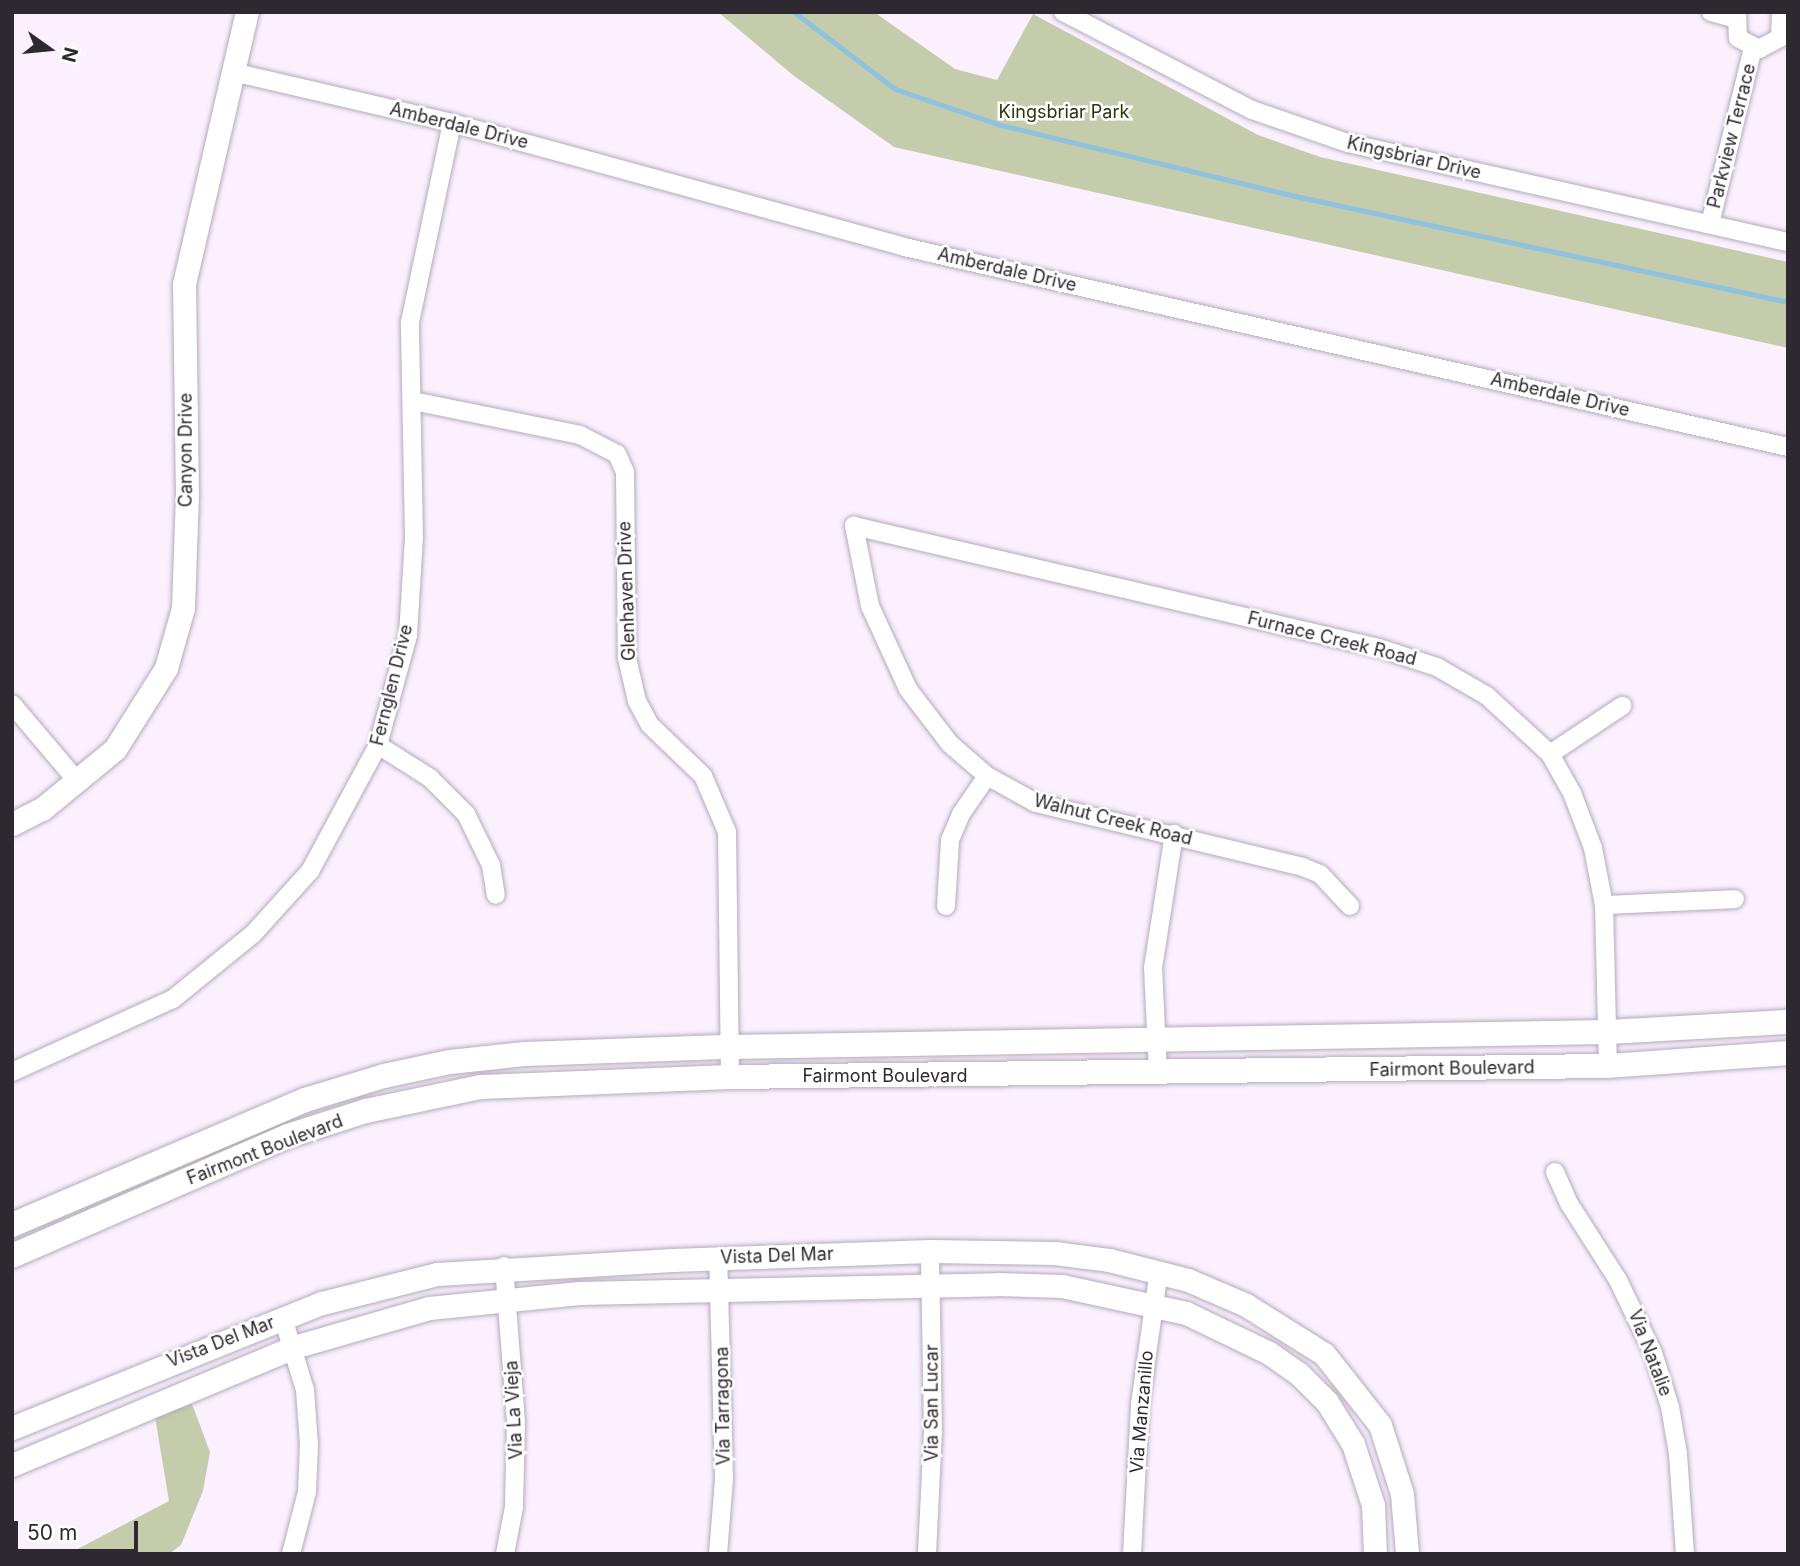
<!DOCTYPE html>
<style>
body{margin:0}
#map{position:relative;width:1800px;height:1566px;overflow:hidden;background:#faf0fe;font-family:Inter,sans-serif}
div>[style]{position:absolute}
.green>*{inset:0;background:#c5ccac}
.stream>*{height:5px;margin:-2.5px;padding:0 2.5px;transform-origin:2.5px;border-radius:2.5px;background:#8ec2df}
.roads{filter:drop-shadow(0 0 2px #b5aaba) drop-shadow(0 0 2px #b5aaba)}
.minor>*{height:18px;margin:-9px;padding:0 9px;transform-origin:9px;border-radius:9px;background:#fff}
.tertiary>*{height:23px;margin:-11.5px;padding:0 11.5px;transform-origin:11.5px;border-radius:11.5px;background:#fff}
.secondary>*{height:24px;margin:-12px;padding:0 12px;transform-origin:12px;border-radius:12px;background:#fff}
span{translate:-50% -50%;white-space:nowrap;text-align:center;line-height:1.15;-webkit-text-stroke:5px #fff;paint-order:stroke}
.park-label{font-size:18px;color:#2d330d}
.street-label{font-size:18px;color:#2e2930}
.frame{position:absolute;inset:0;border:14px solid #2e2930;pointer-events:none}
.north{position:absolute;left:14px;top:14px;width:70px;height:70px;-webkit-text-stroke:5px #fff;paint-order:stroke;rotate:105deg;font-size:19px;font-weight:700;line-height:28px;text-align:center;color:#2e2930}
.north::after{content:'';display:block;margin:auto;width:24px;height:32px;background:#2e2930;clip-path:polygon(50% 0,100% 100%,50% 72%,0 100%)}
.scale{position:absolute;left:14px;top:1521px;width:124px;height:32px;box-sizing:border-box;border:4px solid #2e2930;border-top:0;padding-left:9px;font-size:21px;line-height:24px;white-space:nowrap;color:#2e2930;-webkit-text-stroke:5px #fff;paint-order:stroke}
</style>
<div id="map">
<div class="green">
<div style="clip-path:polygon(718px 12px,874px 12px,955px 69px,997px 80px,1033px 14px,1258px 135px,1320px 157px,1788px 262px,1788px 348px,894px 147px,794px 76px)"></div>
<div style="clip-path:polygon(192px 1404px,210px 1452px,203px 1491px,181px 1545px,169px 1554px,68px 1554px,169px 1501px,155px 1417px)"></div>
</div>
<div class="stream">
<div style="left:794px;top:12px;width:127px;rotate:37.3deg"></div>
<div style="left:895px;top:89px;width:108px;rotate:18.9deg"></div>
<div style="left:997px;top:124px;width:307px;rotate:13.6deg"></div>
<div style="left:1295px;top:196px;width:504px;rotate:12.13deg"></div>
</div>
<div class="roads">
<div class="minor">
<div style="left:1063px;top:12px;width:213px;rotate:27.4deg"></div>
<div style="left:1252px;top:110px;width:102px;rotate:19deg"></div>
<div style="left:1348px;top:143px;width:451px;rotate:12.7deg"></div>
<div style="left:1711px;top:12px;width:24px;rotate:15deg"></div>
<div style="left:1737px;top:12px;width:26px;rotate:88deg"></div>
<div style="left:1738px;top:38px;width:24px;rotate:28deg"></div>
<div style="left:1759px;top:49px;width:24px;rotate:-28deg"></div>
<div style="left:1780px;top:38px;width:26px;rotate:-88deg"></div>
<div style="left:233px;top:72px;width:225px;rotate:13.1deg"></div>
<div style="left:452px;top:123px;width:469px;rotate:15.3deg"></div>
<div style="left:904px;top:247px;width:906px;rotate:12.75deg"></div>
<div style="left:1710px;top:224px;width:181px;rotate:-76.3deg"></div>
<div style="left:413px;top:401px;width:170px;rotate:11.5deg"></div>
<div style="left:580px;top:435px;width:42px;rotate:27.2deg"></div>
<div style="left:617px;top:454px;width:20px;rotate:66deg"></div>
<div style="left:625px;top:472px;width:186px;rotate:89.4deg"></div>
<div style="left:627px;top:658px;width:44px;rotate:76.9deg"></div>
<div style="left:637px;top:701px;width:27px;rotate:62deg"></div>
<div style="left:650px;top:725px;width:74px;rotate:43.9deg"></div>
<div style="left:703px;top:776px;width:61px;rotate:66.8deg"></div>
<div style="left:727px;top:832px;width:245px;rotate:89.3deg"></div>
<div style="left:12px;top:704px;width:102px;rotate:49.8deg"></div>
<div style="left:378px;top:745px;width:62px;rotate:32.4deg"></div>
<div style="left:430px;top:778px;width:51px;rotate:45deg"></div>
<div style="left:466px;top:814px;width:57px;rotate:63.9deg"></div>
<div style="left:491px;top:865px;width:30px;rotate:81deg"></div>
<div style="left:1550px;top:754px;width:87px;rotate:-33.7deg"></div>
<div style="left:1604px;top:905px;width:131px;rotate:-2.6deg"></div>
<div style="left:946px;top:906px;width:66px;rotate:-86.5deg"></div>
<div style="left:950px;top:840px;width:28px;rotate:-67deg"></div>
<div style="left:961px;top:814px;width:46px;rotate:-55.6deg"></div>
<div style="left:1350px;top:906px;width:44px;rotate:-133.2deg"></div>
<div style="left:1320px;top:874px;width:18px;rotate:-158deg"></div>
<div style="left:1303px;top:867px;width:275px;rotate:-166.5deg"></div>
<div style="left:1036px;top:803px;width:56px;rotate:-151.1deg"></div>
<div style="left:987px;top:776px;width:49px;rotate:-139.1deg"></div>
<div style="left:950px;top:744px;width:69px;rotate:-127.4deg"></div>
<div style="left:908px;top:689px;width:91px;rotate:-114.6deg"></div>
<div style="left:870px;top:606px;width:82px;rotate:-101.3deg"></div>
<div style="left:854px;top:526px;width:539px;rotate:13.08deg"></div>
<div style="left:1379px;top:648px;width:61px;rotate:18.1deg"></div>
<div style="left:1437px;top:667px;width:58px;rotate:30.1deg"></div>
<div style="left:1487px;top:696px;width:86px;rotate:42.6deg"></div>
<div style="left:1550px;top:754px;width:45px;rotate:60.6deg"></div>
<div style="left:1572px;top:793px;width:59px;rotate:69.1deg"></div>
<div style="left:1593px;top:848px;width:58px;rotate:79.1deg"></div>
<div style="left:1604px;top:905px;width:161px;rotate:88.6deg"></div>
<div style="left:12px;top:1072px;width:177px;rotate:-24.4deg"></div>
<div style="left:173px;top:999px;width:103px;rotate:-39.1deg"></div>
<div style="left:253px;top:934px;width:85px;rotate:-47.9deg"></div>
<div style="left:310px;top:871px;width:143px;rotate:-61.6deg"></div>
<div style="left:378px;top:745px;width:114px;rotate:-74.7deg"></div>
<div style="left:408px;top:635px;width:97px;rotate:-86.5deg"></div>
<div style="left:414px;top:538px;width:216px;rotate:-91.1deg"></div>
<div style="left:410px;top:322px;width:203px;rotate:-78.1deg"></div>
<div style="left:1158px;top:1073px;width:105px;rotate:-92.7deg"></div>
<div style="left:1153px;top:968px;width:136px;rotate:-81.1deg"></div>
<div style="left:1555px;top:1172px;width:36px;rotate:66deg"></div>
<div style="left:1570px;top:1205px;width:89px;rotate:57.4deg"></div>
<div style="left:1618px;top:1280px;width:81px;rotate:64.4deg"></div>
<div style="left:1653px;top:1353px;width:57px;rotate:72.5deg"></div>
<div style="left:1670px;top:1407px;width:48px;rotate:80.3deg"></div>
<div style="left:1678px;top:1454px;width:100px;rotate:86deg"></div>
<div style="left:504px;top:1266px;width:157px;rotate:85.6deg"></div>
<div style="left:516px;top:1423px;width:84px;rotate:91.4deg"></div>
<div style="left:514px;top:1507px;width:48px;rotate:100.8deg"></div>
<div style="left:283px;top:1318px;width:75px;rotate:73deg"></div>
<div style="left:305px;top:1390px;width:54px;rotate:85.8deg"></div>
<div style="left:309px;top:1444px;width:48px;rotate:92.4deg"></div>
<div style="left:307px;top:1492px;width:64px;rotate:104.5deg"></div>
<div style="left:718px;top:1554px;width:74px;rotate:-85.4deg"></div>
<div style="left:724px;top:1480px;width:222px;rotate:-91.5deg"></div>
<div style="left:927px;top:1554px;width:123px;rotate:-87.2deg"></div>
<div style="left:933px;top:1431px;width:180px;rotate:-91deg"></div>
<div style="left:1132px;top:1554px;width:150px;rotate:-86.9deg"></div>
<div style="left:1140px;top:1404px;width:134px;rotate:-81.9deg"></div>
</div>
<div class="tertiary">
<div style="left:12px;top:824px;width:34px;rotate:-27deg"></div>
<div style="left:42px;top:809px;width:94px;rotate:-39.4deg"></div>
<div style="left:115px;top:749px;width:96px;rotate:-57.8deg"></div>
<div style="left:166px;top:668px;width:62px;rotate:-74.2deg"></div>
<div style="left:183px;top:608px;width:112px;rotate:-88deg"></div>
<div style="left:187px;top:496px;width:212px;rotate:-90.8deg"></div>
<div style="left:184px;top:284px;width:279px;rotate:-77deg"></div>
<div style="left:12px;top:1428px;width:334px;rotate:-22deg"></div>
<div style="left:322px;top:1303px;width:119px;rotate:-14.2deg"></div>
<div style="left:437px;top:1274px;width:235px;rotate:-3.4deg"></div>
<div style="left:672px;top:1260px;width:258px;rotate:-2deg"></div>
<div style="left:930px;top:1251px;width:125px;rotate:0.9deg"></div>
<div style="left:1055px;top:1253px;width:54px;rotate:7.4deg"></div>
<div style="left:1109px;top:1260px;width:81px;rotate:14.2deg"></div>
<div style="left:1188px;top:1280px;width:63px;rotate:23.3deg"></div>
<div style="left:1246px;top:1305px;width:92px;rotate:32.1deg"></div>
<div style="left:1324px;top:1354px;width:90px;rotate:51.7deg"></div>
<div style="left:1380px;top:1425px;width:72px;rotate:72.3deg"></div>
<div style="left:1402px;top:1494px;width:60px;rotate:85.2deg"></div>
<div style="left:12px;top:1465px;width:306px;rotate:-22.7deg"></div>
<div style="left:294px;top:1347px;width:141px;rotate:-16.1deg"></div>
<div style="left:429px;top:1308px;width:151px;rotate:-5.7deg"></div>
<div style="left:579px;top:1293px;width:419px;rotate:-1.2deg"></div>
<div style="left:998px;top:1284px;width:64px;rotate:1.8deg"></div>
<div style="left:1062px;top:1286px;width:127px;rotate:12.3deg"></div>
<div style="left:1186px;top:1313px;width:92px;rotate:25.7deg"></div>
<div style="left:1269px;top:1353px;width:35px;rotate:35deg"></div>
<div style="left:1298px;top:1373px;width:41px;rotate:45deg"></div>
<div style="left:1327px;top:1402px;width:49px;rotate:58.2deg"></div>
<div style="left:1353px;top:1444px;width:64px;rotate:71.8deg"></div>
<div style="left:1373px;top:1505px;width:49px;rotate:87.7deg"></div>
</div>
<div class="secondary">
<div style="left:12px;top:1225px;width:319px;rotate:-23.1deg"></div>
<div style="left:305px;top:1100px;width:83px;rotate:-16.9deg"></div>
<div style="left:384px;top:1076px;width:67px;rotate:-12deg"></div>
<div style="left:450px;top:1062px;width:75px;rotate:-6.1deg"></div>
<div style="left:525px;top:1054px;width:205px;rotate:-2deg"></div>
<div style="left:730px;top:1047px;width:877px;rotate:-0.98deg"></div>
<div style="left:1607px;top:1032px;width:181px;rotate:-3.2deg"></div>
<div style="left:12px;top:1256px;width:301px;rotate:-23.5deg"></div>
<div style="left:288px;top:1136px;width:82px;rotate:-17.8deg"></div>
<div style="left:366px;top:1111px;width:117px;rotate:-11.8deg"></div>
<div style="left:481px;top:1087px;width:249px;rotate:-2.3deg"></div>
<div style="left:730px;top:1077px;width:878px;rotate:-0.72deg"></div>
<div style="left:1608px;top:1066px;width:180px;rotate:-4.1deg"></div>
</div>
</div>
<div class="park-label">
<span style="left:1064px;top:112px">Kingsbriar Park</span>
</div>
<div class="street-label">
<span style="left:459px;top:126px;rotate:14deg">Amberdale Drive</span>
<span style="left:1732px;top:136px;rotate:-76deg">Parkview Terrace</span>
<span style="left:1414px;top:158px;rotate:13deg">Kingsbriar Drive</span>
<span style="left:1007px;top:270px;rotate:13deg">Amberdale Drive</span>
<span style="left:1560px;top:395px;rotate:13deg">Amberdale Drive</span>
<span style="left:186px;top:450px;rotate:-90deg">Canyon Drive</span>
<span style="left:627px;top:591px;rotate:-92deg">Glenhaven Drive</span>
<span style="left:1332px;top:639px;rotate:14deg">Furnace Creek Road</span>
<span style="left:392px;top:685px;rotate:-76deg">Fernglen Drive</span>
<span style="left:1113px;top:820px;rotate:14deg">Walnut Creek Road</span>
<span style="left:1452px;top:1069px;rotate:-1deg">Fairmont Boulevard</span>
<span style="left:885px;top:1076px">Fairmont Boulevard</span>
<span style="left:265px;top:1150px;rotate:-21deg">Fairmont Boulevard</span>
<span style="left:777px;top:1256px;rotate:-2deg">Vista Del Mar</span>
<span style="left:221px;top:1342px;rotate:-21deg">Vista Del Mar</span>
<span style="left:1650px;top:1353px;rotate:69deg">Via Natalie</span>
<span style="left:932px;top:1403px;rotate:-90deg">Via San Lucar</span>
<span style="left:723px;top:1406px;rotate:-91deg">Via Tarragona</span>
<span style="left:514px;top:1410px;rotate:-93deg">Via La Vieja</span>
<span style="left:1142px;top:1412px;rotate:-85deg">Via Manzanillo</span>
</div>
<div class="frame"></div>
<div class="north">N</div>
<div class="scale">50 m</div>
</div>
